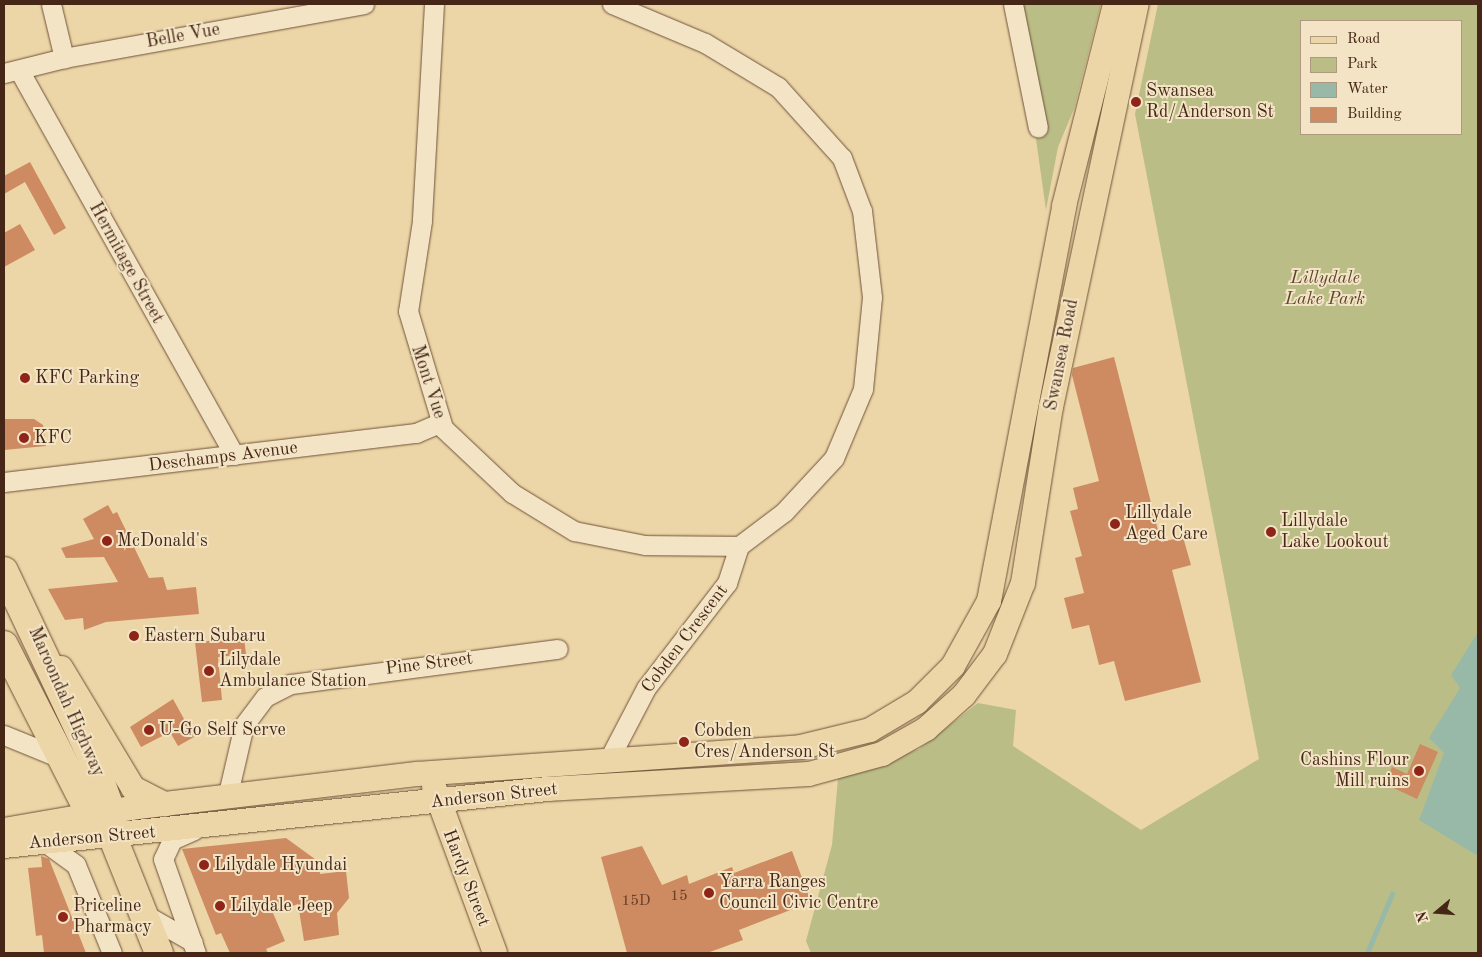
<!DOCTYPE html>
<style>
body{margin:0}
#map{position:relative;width:1482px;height:957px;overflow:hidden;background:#ecd5a6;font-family:"Old Standard TT",serif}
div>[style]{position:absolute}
.green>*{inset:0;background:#babd85}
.water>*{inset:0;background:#99b9a8}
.stream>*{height:4.5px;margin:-2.25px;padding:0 2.25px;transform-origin:2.25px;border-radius:2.25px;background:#99b9a8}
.building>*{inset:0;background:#ce8a60}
.roads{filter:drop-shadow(0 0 1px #70523b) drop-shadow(0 0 1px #70523b)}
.minor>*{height:19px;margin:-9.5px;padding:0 9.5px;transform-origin:9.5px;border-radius:9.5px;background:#f3e4c5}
.major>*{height:24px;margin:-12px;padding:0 12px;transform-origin:12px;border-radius:12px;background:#ecd5a6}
.highway>*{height:28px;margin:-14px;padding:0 14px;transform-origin:14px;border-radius:14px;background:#ecd5a6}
.dots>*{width:14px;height:14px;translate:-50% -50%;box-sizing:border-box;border:2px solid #f3e4c5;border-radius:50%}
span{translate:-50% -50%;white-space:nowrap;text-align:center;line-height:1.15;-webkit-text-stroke:4px #f3e4c5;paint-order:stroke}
.number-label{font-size:15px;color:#683f29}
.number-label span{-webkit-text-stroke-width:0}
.street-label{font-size:18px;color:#462617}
.poi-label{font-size:18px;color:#462617}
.left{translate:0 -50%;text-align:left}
.right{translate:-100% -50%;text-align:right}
.park-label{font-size:18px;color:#5d442d;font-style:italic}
.frame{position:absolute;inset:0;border:5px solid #462617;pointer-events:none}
.legend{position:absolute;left:1300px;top:20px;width:162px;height:115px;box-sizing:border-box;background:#f3e4c5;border:1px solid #ae987f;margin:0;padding:6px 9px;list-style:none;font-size:15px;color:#462617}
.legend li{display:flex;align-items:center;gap:10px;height:25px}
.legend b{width:25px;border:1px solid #ae987f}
.north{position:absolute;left:1412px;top:887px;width:50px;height:50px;-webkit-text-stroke:4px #f3e4c5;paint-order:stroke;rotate:252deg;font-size:14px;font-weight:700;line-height:20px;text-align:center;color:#462617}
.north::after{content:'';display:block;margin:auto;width:18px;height:22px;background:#462617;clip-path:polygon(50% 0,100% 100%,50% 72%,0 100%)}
</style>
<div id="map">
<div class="green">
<div style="clip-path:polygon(1017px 4px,1101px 4px,1074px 109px,1058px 147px,1046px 210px)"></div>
<div style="clip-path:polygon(evenodd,1158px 4px,1478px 4px,1478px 953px,811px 953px,806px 941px,832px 845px,838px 779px,919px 749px,978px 703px,1016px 710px,1013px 746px,1141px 830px,1259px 759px,1135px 114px,1158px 4px,1301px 21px,1461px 21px,1461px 134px,1301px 134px,1301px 21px)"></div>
</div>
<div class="water">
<div style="clip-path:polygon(1478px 632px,1478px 856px,1419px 820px,1444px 753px,1429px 738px,1460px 688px,1451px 675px)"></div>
</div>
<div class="stream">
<div style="left:1367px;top:953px;width:64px;rotate:-67deg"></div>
</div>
<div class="building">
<div style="clip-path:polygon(30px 162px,66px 228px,54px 235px,25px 182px,4px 194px,4px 176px)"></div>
<div style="clip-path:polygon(20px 224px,35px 250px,4px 267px,4px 233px)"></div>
<div style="clip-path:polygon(1114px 357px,1161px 542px,1183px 537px,1191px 565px,1172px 570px,1201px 682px,1125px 701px,1114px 661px,1099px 665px,1089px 625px,1072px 629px,1064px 598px,1084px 593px,1075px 558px,1082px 556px,1070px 511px,1078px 509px,1073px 488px,1099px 481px,1072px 375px,1073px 368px)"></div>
<div style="clip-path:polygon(4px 419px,34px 419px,43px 425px,46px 446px,4px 450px)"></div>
<div style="clip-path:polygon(108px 505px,113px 514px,117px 512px,149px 578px,163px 577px,167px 590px,196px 587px,199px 614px,106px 622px,84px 630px,83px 618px,65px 620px,48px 589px,118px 582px,104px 557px,66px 558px,61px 548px,94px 539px,83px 519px)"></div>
<div style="clip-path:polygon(244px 638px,246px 654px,218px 657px,222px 700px,202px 702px,195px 642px)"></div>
<div style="clip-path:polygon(173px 699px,194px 737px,178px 746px,170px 732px,141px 747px,130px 727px)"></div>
<div style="clip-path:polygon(1420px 744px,1438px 752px,1417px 799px,1385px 784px,1392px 767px,1407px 774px)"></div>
<div style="clip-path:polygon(286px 838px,319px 862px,320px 874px,346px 871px,349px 898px,337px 913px,339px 935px,304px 941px,298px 904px,273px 913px,285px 941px,266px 949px,268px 953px,230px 953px,221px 933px,216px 935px,182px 849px)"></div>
<div style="clip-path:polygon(642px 846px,662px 885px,687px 875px,689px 884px,732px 867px,734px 873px,792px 851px,811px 902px,739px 930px,743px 940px,707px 953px,627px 953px,601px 857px)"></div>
<div style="clip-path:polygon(41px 856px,49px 859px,86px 953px,44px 953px,42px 935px,36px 936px,28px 868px,42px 867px)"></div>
</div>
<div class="roads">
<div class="minor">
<div style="left:51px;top:4px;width:56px;rotate:76.5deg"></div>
<div style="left:434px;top:4px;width:217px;rotate:93.2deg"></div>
<div style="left:422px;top:221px;width:91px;rotate:98.8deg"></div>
<div style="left:408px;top:311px;width:122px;rotate:73.3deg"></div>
<div style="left:443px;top:428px;width:95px;rotate:43.3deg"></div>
<div style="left:512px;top:493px;width:73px;rotate:31.5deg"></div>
<div style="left:574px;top:531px;width:72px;rotate:11.2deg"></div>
<div style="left:645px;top:545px;width:94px;rotate:0.6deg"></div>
<div style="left:1013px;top:4px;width:126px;rotate:78.6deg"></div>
<div style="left:19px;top:70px;width:441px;rotate:60.8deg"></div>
<div style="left:4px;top:73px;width:62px;rotate:-14deg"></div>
<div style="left:64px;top:58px;width:305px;rotate:-10.2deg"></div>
<div style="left:4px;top:482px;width:415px;rotate:-6.8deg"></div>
<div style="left:416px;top:433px;width:26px;rotate:-23deg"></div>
<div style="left:4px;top:735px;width:64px;rotate:22.1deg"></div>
<div style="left:609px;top:759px;width:80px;rotate:-62.5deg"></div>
<div style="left:646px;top:688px;width:133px;rotate:-52.4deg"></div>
<div style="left:727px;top:583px;width:39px;rotate:-72deg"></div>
<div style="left:739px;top:546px;width:56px;rotate:-37.1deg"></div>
<div style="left:784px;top:512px;width:74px;rotate:-47.2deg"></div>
<div style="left:834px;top:458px;width:75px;rotate:-67.2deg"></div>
<div style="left:863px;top:389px;width:92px;rotate:-84.4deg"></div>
<div style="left:872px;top:297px;width:87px;rotate:-96.6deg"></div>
<div style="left:862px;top:211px;width:57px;rotate:-110.7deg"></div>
<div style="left:842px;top:158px;width:96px;rotate:-132deg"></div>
<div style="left:778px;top:87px;width:85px;rotate:-148.9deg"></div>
<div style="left:705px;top:43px;width:101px;rotate:-157.2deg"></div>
<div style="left:227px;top:798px;width:75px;rotate:-76.9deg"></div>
<div style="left:244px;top:725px;width:35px;rotate:-53deg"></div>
<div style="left:265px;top:697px;width:29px;rotate:-27deg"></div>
<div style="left:291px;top:684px;width:269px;rotate:-7.5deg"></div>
<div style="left:194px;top:830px;width:24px;rotate:156deg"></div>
<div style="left:172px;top:840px;width:21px;rotate:115deg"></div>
<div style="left:163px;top:859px;width:100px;rotate:70.7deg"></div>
<div style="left:46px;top:843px;width:37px;rotate:36deg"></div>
<div style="left:76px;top:865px;width:95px;rotate:67.8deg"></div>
<div style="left:144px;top:914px;width:56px;rotate:29.7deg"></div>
</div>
<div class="major">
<div style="left:61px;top:668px;width:140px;rotate:59deg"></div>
<div style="left:133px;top:788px;width:36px;rotate:27deg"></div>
<div style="left:434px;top:787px;width:177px;rotate:69.8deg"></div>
<div style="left:4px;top:830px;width:129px;rotate:-9.8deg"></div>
<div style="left:131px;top:808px;width:288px;rotate:-6.8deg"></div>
<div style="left:417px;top:774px;width:385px;rotate:-4deg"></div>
<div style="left:801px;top:747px;width:71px;rotate:-13.8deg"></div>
<div style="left:870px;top:730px;width:55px;rotate:-30.8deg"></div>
<div style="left:917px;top:702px;width:51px;rotate:-45deg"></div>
<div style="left:953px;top:666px;width:74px;rotate:-61deg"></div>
<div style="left:989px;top:601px;width:402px;rotate:-79.2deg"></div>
<div style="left:1064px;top:206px;width:208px;rotate:-75.8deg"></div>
<div style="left:4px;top:846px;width:546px;rotate:-5.99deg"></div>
<div style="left:547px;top:789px;width:262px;rotate:-3.3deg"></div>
<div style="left:809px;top:774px;width:76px;rotate:-15.3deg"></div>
<div style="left:882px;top:754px;width:51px;rotate:-29.6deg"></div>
<div style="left:926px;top:729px;width:51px;rotate:-41.8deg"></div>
<div style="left:964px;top:695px;width:51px;rotate:-52.9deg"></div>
<div style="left:995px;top:654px;width:76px;rotate:-68.5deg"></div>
<div style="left:1023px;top:583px;width:178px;rotate:-81deg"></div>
<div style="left:1051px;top:407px;width:412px;rotate:-78deg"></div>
</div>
<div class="highway">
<div style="left:4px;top:571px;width:206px;rotate:64.7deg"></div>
<div style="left:92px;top:757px;width:57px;rotate:70.6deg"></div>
<div style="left:111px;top:811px;width:27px;rotate:86deg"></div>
<div style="left:113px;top:838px;width:124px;rotate:68.2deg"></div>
<div style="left:4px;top:645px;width:181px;rotate:63deg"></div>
<div style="left:86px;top:806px;width:42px;rotate:49.8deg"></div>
</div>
</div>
<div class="dots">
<div style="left:1136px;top:102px;background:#8f2418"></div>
<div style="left:25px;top:378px;background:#8f2418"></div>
<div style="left:24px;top:438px;background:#8f2418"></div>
<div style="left:1115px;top:524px;background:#8f2418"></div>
<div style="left:1271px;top:532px;background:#8f2418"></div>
<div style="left:107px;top:541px;background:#8f2418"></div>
<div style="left:134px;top:636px;background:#8f2418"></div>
<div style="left:209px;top:671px;background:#8f2418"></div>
<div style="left:149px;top:730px;background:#8f2418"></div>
<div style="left:684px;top:742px;background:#8f2418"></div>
<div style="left:1419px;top:771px;background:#8f2418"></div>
<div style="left:204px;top:865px;background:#8f2418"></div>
<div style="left:709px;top:893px;background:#8f2418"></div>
<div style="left:220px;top:906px;background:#8f2418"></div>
<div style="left:63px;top:917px;background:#8f2418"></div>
</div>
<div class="number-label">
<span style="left:679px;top:897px">15</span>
<span style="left:636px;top:902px">15D</span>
</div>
<div class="street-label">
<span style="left:183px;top:36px;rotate:-10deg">Belle Vue</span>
<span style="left:126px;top:263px;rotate:61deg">Hermitage Street</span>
<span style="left:1062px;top:355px;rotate:-79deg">Swansea Road</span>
<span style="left:428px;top:382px;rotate:72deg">Mont Vue</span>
<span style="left:223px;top:457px;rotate:-7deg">Deschamps Avenue</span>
<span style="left:685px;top:639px;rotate:-53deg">Cobden Crescent</span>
<span style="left:429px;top:664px;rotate:-7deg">Pine Street</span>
<span style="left:66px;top:702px;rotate:66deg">Maroondah Highway</span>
<span style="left:494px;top:796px;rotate:-6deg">Anderson Street</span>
<span style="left:92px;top:838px;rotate:-5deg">Anderson Street</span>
<span style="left:466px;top:878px;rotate:69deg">Hardy Street</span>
</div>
<div class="poi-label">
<span class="left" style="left:1146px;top:102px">Swansea<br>Rd/Anderson St</span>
<span class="left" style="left:35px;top:378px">KFC Parking</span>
<span class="left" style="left:34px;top:438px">KFC</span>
<span class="left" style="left:1125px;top:524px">Lillydale<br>Aged Care</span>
<span class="left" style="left:1281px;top:532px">Lillydale<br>Lake Lookout</span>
<span class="left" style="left:117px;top:541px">McDonald's</span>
<span class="left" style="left:144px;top:636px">Eastern Subaru</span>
<span class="left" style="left:219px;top:671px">Lilydale<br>Ambulance Station</span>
<span class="left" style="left:159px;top:730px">U-Go Self Serve</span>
<span class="left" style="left:694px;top:742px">Cobden<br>Cres/Anderson St</span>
<span class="right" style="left:1409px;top:771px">Cashins Flour<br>Mill ruins</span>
<span class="left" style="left:214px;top:865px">Lilydale Hyundai</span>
<span class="left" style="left:719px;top:893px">Yarra Ranges<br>Council Civic Centre</span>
<span class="left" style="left:230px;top:906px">Lilydale Jeep</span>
<span class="left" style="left:73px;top:917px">Priceline<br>Pharmacy</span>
</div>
<div class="park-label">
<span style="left:1325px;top:289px">Lillydale<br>Lake Park</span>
</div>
<div class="frame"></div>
<ul class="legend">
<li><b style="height:6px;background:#ecd5a6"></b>Road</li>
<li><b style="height:14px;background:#babd85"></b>Park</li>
<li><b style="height:14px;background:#99b9a8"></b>Water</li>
<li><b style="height:14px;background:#ce8a60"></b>Building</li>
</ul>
<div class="north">N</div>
</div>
